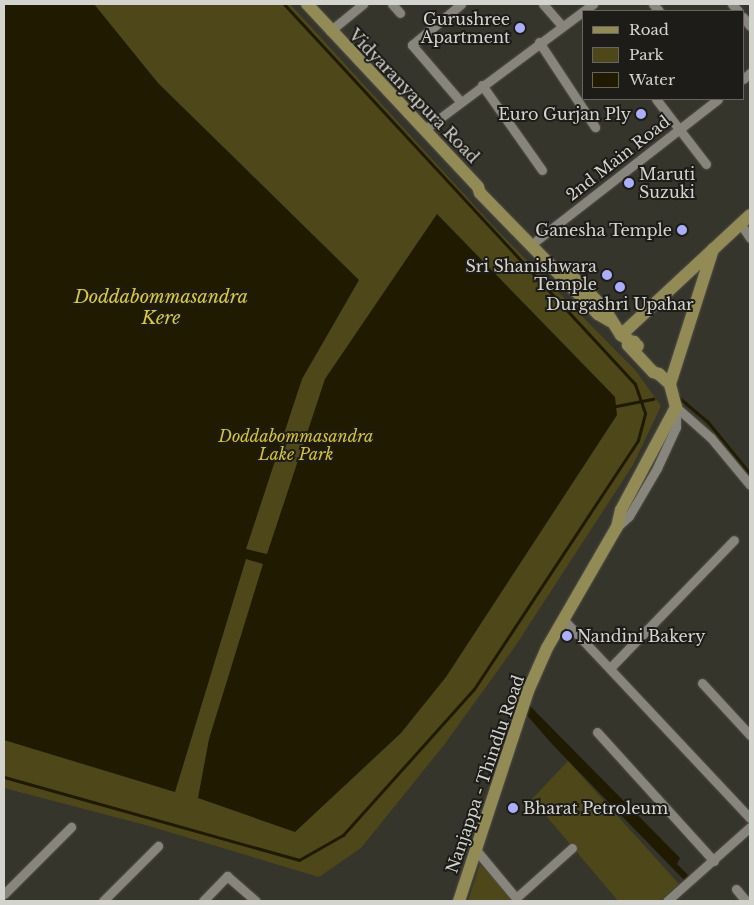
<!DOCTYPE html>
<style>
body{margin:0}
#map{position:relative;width:754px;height:905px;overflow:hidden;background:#36352c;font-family:"Libre Baskerville",serif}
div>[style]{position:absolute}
.green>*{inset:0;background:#4d4719}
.water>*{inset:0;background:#1f1a00}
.stream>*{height:3px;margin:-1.5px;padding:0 1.5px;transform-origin:1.5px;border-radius:1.5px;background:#1f1a00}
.roads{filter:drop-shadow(0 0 1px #515049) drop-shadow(0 0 1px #515049)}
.minor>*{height:9px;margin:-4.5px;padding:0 4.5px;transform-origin:4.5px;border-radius:4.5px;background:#88867c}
.major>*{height:12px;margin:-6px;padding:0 6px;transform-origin:6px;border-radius:6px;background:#938b55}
.dots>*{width:14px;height:14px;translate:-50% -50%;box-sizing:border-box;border:2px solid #1d1c18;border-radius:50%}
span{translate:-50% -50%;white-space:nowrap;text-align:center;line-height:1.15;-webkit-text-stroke:4px #1d1c18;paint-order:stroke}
.poi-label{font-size:16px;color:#d4d4ce}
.right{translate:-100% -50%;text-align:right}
.left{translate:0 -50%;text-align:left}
.street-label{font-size:16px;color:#d4d4ce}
.park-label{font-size:16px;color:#d6c234;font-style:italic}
.water-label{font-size:18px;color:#dac73a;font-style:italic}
.frame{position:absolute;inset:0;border:5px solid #d4d4ce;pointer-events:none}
.legend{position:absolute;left:582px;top:10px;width:162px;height:90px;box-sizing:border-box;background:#1d1c18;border:1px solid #666661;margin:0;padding:6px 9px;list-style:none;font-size:15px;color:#d4d4ce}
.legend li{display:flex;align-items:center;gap:10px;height:25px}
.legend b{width:25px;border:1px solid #666661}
</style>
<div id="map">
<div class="green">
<div style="clip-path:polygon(4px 4px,290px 4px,495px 228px,636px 371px,661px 406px,633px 465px,514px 648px,444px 745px,361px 848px,319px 877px,149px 826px,4px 788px)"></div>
<div style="clip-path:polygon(568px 761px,679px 884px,660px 901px,618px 901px,532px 799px)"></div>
<div style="clip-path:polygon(480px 864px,515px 901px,468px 901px)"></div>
</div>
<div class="water">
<div style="clip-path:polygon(4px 4px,94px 4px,158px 83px,359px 280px,302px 379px,246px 549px,267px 554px,325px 379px,437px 214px,615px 397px,617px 415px,446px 677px,401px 733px,295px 832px,198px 798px,209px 739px,263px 564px,246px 559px,175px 792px,4px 740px)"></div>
<div style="clip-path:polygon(529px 705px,680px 858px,677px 864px,689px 876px,685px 881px,552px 744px,525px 713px)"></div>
</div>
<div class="stream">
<div style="left:677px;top:396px;width:39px;rotate:40deg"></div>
<div style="left:707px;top:421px;width:68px;rotate:50.9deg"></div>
<div style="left:616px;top:406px;width:38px;rotate:-11deg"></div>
<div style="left:4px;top:777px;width:306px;rotate:15.7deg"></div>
<div style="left:299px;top:860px;width:51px;rotate:-29.6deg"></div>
<div style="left:343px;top:835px;width:196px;rotate:-48.1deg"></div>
<div style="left:474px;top:689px;width:298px;rotate:-56.6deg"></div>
<div style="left:638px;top:440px;width:28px;rotate:-75deg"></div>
<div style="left:645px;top:413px;width:31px;rotate:-109deg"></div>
<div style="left:635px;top:384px;width:517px;rotate:-132.73deg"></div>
</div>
<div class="roads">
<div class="minor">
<div style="left:392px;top:4px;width:12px;rotate:48deg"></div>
<div style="left:543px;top:4px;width:28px;rotate:49deg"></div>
<div style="left:653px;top:4px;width:9px;rotate:49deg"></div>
<div style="left:732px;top:4px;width:9px;rotate:49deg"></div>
<div style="left:743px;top:17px;width:11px;rotate:52deg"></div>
<div style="left:330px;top:31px;width:43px;rotate:-39.3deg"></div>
<div style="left:539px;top:42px;width:102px;rotate:56.6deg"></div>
<div style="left:743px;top:79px;width:9px;rotate:-41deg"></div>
<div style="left:482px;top:85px;width:104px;rotate:54.8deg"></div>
<div style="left:656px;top:99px;width:82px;rotate:52.4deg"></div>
<div style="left:460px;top:101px;width:74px;rotate:-130.6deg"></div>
<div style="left:412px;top:45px;width:64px;rotate:-39.9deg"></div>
<div style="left:424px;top:130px;width:211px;rotate:-36.7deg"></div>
<div style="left:740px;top:223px;width:18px;rotate:56deg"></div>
<div style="left:537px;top:240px;width:229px;rotate:-37.9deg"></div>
<div style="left:676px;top:407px;width:47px;rotate:41.5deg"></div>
<div style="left:711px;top:438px;width:61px;rotate:50.3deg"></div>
<div style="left:617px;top:527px;width:16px;rotate:-43deg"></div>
<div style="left:629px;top:516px;width:56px;rotate:-59.7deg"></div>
<div style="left:657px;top:468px;width:45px;rotate:-65.1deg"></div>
<div style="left:676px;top:427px;width:19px;rotate:-90deg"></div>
<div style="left:563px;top:619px;width:273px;rotate:46.8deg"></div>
<div style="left:610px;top:668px;width:178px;rotate:-45.9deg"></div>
<div style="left:702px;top:683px;width:71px;rotate:47.3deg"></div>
<div style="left:597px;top:732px;width:174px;rotate:47.8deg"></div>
<div style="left:476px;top:850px;width:62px;rotate:50.2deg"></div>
<div style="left:516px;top:898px;width:75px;rotate:-41.8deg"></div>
<div style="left:736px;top:889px;width:16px;rotate:50deg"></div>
<div style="left:4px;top:894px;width:95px;rotate:-45deg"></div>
<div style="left:103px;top:901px;width:78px;rotate:-45deg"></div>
<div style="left:203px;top:901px;width:35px;rotate:-46deg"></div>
<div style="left:227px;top:876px;width:38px;rotate:41deg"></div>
<div style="left:667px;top:901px;width:111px;rotate:-41.7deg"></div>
</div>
<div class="major">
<div style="left:307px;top:4px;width:250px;rotate:46.9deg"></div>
<div style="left:478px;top:187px;width:6px;rotate:72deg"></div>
<div style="left:480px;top:193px;width:169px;rotate:45.7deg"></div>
<div style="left:598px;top:314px;width:14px;rotate:30deg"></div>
<div style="left:569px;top:273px;width:49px;rotate:45deg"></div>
<div style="left:604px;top:308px;width:32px;rotate:58deg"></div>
<div style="left:621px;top:335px;width:20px;rotate:33deg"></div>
<div style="left:621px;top:335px;width:176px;rotate:-42.9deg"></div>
<div style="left:670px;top:384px;width:142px;rotate:-72.3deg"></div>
<div style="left:459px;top:901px;width:221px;rotate:-71.8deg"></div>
<div style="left:528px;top:691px;width:47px;rotate:-66.2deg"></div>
<div style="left:547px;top:648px;width:140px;rotate:-60deg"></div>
<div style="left:617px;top:527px;width:17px;rotate:-77deg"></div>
<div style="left:621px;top:510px;width:117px;rotate:-61.9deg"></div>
<div style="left:676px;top:407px;width:24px;rotate:-105deg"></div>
<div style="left:670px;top:384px;width:15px;rotate:-138deg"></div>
<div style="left:659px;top:374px;width:6px;rotate:-162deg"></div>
<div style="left:653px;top:372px;width:37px;rotate:-133deg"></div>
<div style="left:628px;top:345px;width:7px;rotate:-27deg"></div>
</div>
</div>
<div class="dots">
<div style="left:520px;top:28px;background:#abaffb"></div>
<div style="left:641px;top:114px;background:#abaffb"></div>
<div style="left:629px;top:183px;background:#abaffb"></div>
<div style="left:682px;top:230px;background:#abaffb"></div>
<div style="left:607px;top:275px;background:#abaffb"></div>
<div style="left:620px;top:287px;background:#abaffb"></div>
<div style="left:567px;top:636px;background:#abaffb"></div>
<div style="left:513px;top:808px;background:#abaffb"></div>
</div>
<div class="poi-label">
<span class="right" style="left:510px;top:28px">Gurushree<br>Apartment</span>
<span class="right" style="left:631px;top:114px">Euro Gurjan Ply</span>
<span class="left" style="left:639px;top:183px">Maruti<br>Suzuki</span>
<span class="right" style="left:672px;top:230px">Ganesha Temple</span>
<span class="right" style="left:597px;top:275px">Sri Shanishwara<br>Temple</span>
<span style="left:620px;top:304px">Durgashri Upahar</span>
<span class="left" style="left:577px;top:636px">Nandini Bakery</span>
<span class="left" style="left:523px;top:808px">Bharat Petroleum</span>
</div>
<div class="street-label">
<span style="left:414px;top:96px;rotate:46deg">Vidyaranyapura Road</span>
<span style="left:618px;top:158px;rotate:-38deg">2nd Main Road</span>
<span style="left:485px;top:774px;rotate:-71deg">Nanjappa - Thindlu Road</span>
</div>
<div class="park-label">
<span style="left:296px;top:445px">Doddabommasandra<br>Lake Park</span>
</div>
<div class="water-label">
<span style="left:161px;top:308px">Doddabommasandra<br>Kere</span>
</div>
<div class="frame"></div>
<ul class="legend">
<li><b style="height:6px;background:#938b55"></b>Road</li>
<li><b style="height:14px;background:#4d4719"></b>Park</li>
<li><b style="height:14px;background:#1f1a00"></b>Water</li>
</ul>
</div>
